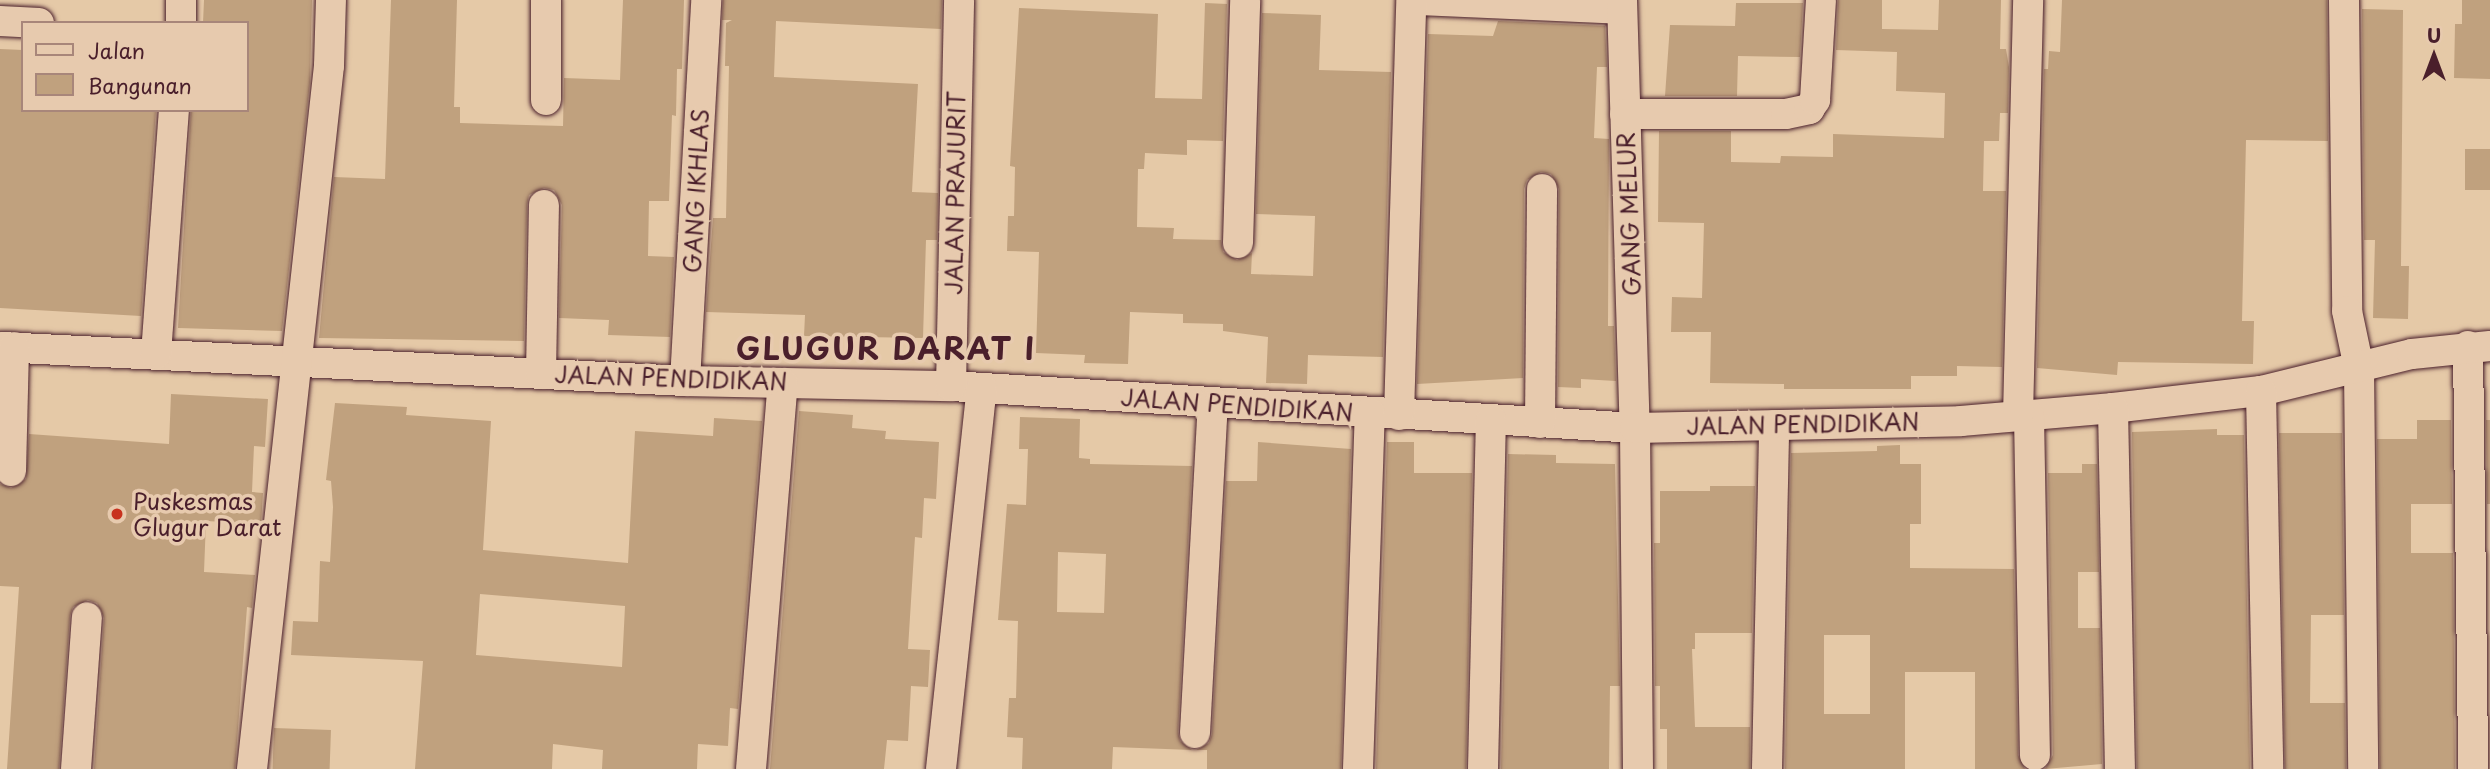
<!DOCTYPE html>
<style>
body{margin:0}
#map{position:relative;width:2490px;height:769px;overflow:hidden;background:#e5c9a7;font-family:"Playpen Sans",sans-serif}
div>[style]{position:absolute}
.building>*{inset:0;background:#c0a17e;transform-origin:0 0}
.roads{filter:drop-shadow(0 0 2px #4a1f2b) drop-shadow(0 0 2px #4a1f2b)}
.minor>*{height:30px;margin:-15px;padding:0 15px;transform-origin:15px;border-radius:15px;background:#e7caae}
.dots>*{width:19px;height:19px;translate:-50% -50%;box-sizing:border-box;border:4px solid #e7caae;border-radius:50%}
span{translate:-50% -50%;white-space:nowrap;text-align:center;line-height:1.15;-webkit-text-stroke:7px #e7caae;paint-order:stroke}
.street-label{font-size:23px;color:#4a1f2b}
.poi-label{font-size:23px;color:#4a1f2b}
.left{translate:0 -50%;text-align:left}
.district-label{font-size:30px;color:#4a1f2b;font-weight:700;letter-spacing:2px}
.legend{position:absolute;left:21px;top:21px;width:228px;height:91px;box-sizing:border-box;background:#e7caae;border:2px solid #a8867a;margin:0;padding:9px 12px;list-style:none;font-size:21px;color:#4a1f2b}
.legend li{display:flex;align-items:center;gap:14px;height:35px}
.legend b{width:35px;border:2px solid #a8867a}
.north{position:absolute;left:2399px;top:21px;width:70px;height:70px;-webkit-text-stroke:5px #e7caae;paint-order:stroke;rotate:0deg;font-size:19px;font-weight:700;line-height:28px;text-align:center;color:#4a1f2b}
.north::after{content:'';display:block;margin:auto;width:24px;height:32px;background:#4a1f2b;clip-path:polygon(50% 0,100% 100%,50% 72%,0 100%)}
</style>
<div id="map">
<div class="building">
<div style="clip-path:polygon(204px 0,312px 0,310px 82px,282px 331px,178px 328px,191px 110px,247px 110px,247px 23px,203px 23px)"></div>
<div style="clip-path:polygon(391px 0,457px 0,454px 107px,460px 107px,460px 123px,563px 126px,564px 78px,620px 80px,623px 0,684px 0,682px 69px,677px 69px,676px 116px,672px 115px,669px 201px,649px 201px,648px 256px,674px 257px,670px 337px,608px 335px,609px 320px,559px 318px,562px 205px,554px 190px,544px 188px,529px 195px,527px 205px,524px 341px,319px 338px,334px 177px,385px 179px)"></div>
<div style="clip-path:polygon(723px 0,942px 0,941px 29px,776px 21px,774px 77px,918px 84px,912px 192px,938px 193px,937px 240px,926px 240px,923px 338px,804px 336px,805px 315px,706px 312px,713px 218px,726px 218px,729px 66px,725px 66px,726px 23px,732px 20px,722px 20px)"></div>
<div style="clip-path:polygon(1838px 0,1882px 0,1882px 29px,1938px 30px,1939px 0,2001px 0,2000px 49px,2006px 49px,2009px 67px,2008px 113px,2000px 113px,1999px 141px,1984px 141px,1983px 191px,2006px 191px,2002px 367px,1957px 366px,1957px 376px,1911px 376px,1911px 389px,1784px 389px,1784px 384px,1710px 383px,1711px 332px,1671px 332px,1672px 297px,1702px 298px,1704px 223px,1658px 222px,1659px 131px,1731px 131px,1731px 162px,1780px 163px,1781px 156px,1833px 157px,1833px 134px,1944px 138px,1945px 93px,1896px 91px,1897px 52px,1836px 50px)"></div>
<div style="clip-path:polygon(2062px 0,2327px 0,2328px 141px,2246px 140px,2242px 321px,2254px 321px,2253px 364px,2118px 362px,2117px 375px,2037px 368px,2044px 69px,2048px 69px,2049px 51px,2060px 52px)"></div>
<div style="clip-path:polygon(2462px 0,2490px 0,2490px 79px,2454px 78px,2455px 24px,2462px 24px)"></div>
<div style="clip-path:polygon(1205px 3px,1227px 4px,1223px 141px,1187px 140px,1187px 155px,1145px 153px,1144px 169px,1138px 169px,1137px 227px,1174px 228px,1173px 239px,1221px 240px,1223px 252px,1237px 260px,1252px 253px,1251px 274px,1313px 276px,1315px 216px,1256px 214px,1262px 13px,1321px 15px,1319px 70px,1391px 72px,1383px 357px,1308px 355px,1307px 384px,1266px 383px,1268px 337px,1223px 331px,1223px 324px,1183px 323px,1183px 314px,1130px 312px,1128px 364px,1084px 363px,1085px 355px,1036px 353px,1039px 252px,1007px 251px,1008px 216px,1014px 216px,1015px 167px,1010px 166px,1019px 8px,1158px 14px,1155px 98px,1202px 99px)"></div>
<div style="clip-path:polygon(1736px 3px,1803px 3px,1800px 57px,1738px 56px,1737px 96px,1665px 96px,1670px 25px,1735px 26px)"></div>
<div style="clip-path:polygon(2362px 9px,2403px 10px,2401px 266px,2409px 266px,2408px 319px,2373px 318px,2375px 240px,2364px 240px)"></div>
<div style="clip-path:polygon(1498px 21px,1605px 26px,1607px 67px,1597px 67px,1594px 138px,1609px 139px,1608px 326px,1614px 326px,1616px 381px,1581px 379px,1581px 388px,1558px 387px,1559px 189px,1551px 174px,1541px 172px,1527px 180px,1524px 189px,1523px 378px,1417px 384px,1428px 34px,1493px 36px)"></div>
<div style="clip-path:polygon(0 49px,23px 50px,23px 110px,156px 110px,141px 316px,0 308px)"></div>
<div style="left:2465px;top:149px;width:25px;height:41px"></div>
<div style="clip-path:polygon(171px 394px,268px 399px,265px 447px,254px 446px,252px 492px,263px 493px,261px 524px,206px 521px,204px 572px,255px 575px,252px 608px,247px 607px,235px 769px,94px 769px,104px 618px,97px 603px,88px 600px,73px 607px,70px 616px,59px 769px,7px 769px,19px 587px,0 586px,0 484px,11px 488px,26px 479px,29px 434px,169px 444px)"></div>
<div style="clip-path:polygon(evenodd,335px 403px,407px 407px,406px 415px,491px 421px,483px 550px,628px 563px,635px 431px,713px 436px,714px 418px,762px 421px,738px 709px,730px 708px,728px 746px,698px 744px,697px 769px,602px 769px,603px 750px,553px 744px,552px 769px,415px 769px,423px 661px,291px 655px,293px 621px,318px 622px,320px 561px,330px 562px,333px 507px,331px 481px,326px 480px,335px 403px,480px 594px,625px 606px,622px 667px,476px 655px,480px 594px)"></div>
<div style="clip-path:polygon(799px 411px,853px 415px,852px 428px,886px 431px,885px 439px,939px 442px,936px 499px,924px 498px,922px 538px,915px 537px,908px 649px,930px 650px,928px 687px,911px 686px,908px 741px,887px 740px,884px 769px,770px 769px)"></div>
<div style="clip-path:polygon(evenodd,1020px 417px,1080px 419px,1079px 458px,1090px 459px,1090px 464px,1192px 466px,1178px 732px,1180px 741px,1192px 750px,1113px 747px,1112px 769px,1022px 769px,1023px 738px,1007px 737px,1009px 698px,1016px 698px,1018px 621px,998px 620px,1007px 504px,1026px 505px,1028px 449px,1019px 449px,1020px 417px,1058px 552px,1106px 554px,1104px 613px,1057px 612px,1058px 552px)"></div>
<div style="clip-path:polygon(2417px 420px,2451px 420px,2452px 504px,2411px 504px,2411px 553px,2453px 553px,2455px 769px,2380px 769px,2377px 439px,2417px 439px)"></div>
<div style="clip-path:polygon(2486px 420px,2490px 420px,2490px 504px,2487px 504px)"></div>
<div style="clip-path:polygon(2217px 429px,2217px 435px,2244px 435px,2250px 769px,2137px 769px,2132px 432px)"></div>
<div style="clip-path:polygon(2279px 433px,2342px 433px,2344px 615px,2311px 615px,2310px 703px,2345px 703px,2346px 769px,2285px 769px)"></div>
<div style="clip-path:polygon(1258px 442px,1351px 449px,1341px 769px,1207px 769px,1207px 750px,1196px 750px,1209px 743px,1212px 734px,1226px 481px,1257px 481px)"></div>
<div style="clip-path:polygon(1387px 442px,1414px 442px,1414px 473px,1472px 473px,1466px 769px,1376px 769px)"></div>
<div style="clip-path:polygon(evenodd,1900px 445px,1900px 464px,1921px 464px,1921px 524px,1910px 524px,1910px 568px,2014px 569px,2018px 755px,2025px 769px,1975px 769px,1975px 672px,1905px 672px,1905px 769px,1785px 769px,1791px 453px,1877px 451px,1877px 446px,1900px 445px,1824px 635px,1870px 635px,1870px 714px,1824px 714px,1824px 635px)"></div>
<div style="clip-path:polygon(1508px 454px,1556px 455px,1556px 463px,1615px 464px,1620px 686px,1610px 686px,1609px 769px,1501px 769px)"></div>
<div style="clip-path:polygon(2082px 464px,2097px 464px,2099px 572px,2078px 572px,2078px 628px,2100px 628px,2102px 764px,2045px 769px,2053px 755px,2048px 473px,2082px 473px)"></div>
<div style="clip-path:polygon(1710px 486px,1755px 486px,1752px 633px,1695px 633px,1695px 649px,1692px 649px,1695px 727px,1750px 727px,1750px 769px,1667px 769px,1667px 729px,1660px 729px,1660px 686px,1655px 686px,1654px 543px,1660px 543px,1660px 491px,1710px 491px)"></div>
<div style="left:274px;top:728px;width:57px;height:41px;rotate:2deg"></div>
</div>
<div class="roads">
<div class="minor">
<div style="left:1417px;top:0;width:205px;rotate:2.5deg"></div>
<div style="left:1622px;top:0;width:428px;rotate:88.3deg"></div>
<div style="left:1635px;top:428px;width:341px;rotate:89.5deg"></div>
<div style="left:2344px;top:0;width:311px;rotate:89.4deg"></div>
<div style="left:2347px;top:311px;width:58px;rotate:78.1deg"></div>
<div style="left:2359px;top:368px;width:401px;rotate:89.4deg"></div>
<div style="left:0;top:21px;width:39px;rotate:3deg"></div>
<div style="left:181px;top:23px;width:23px;rotate:-90deg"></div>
<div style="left:546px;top:100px;width:100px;rotate:-90deg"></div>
<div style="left:1625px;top:114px;width:161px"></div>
<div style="left:1786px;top:114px;width:24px;rotate:-12deg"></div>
<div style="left:1809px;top:109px;width:11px;rotate:-56deg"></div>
<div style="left:1815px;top:100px;width:100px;rotate:-86.6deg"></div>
<div style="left:1238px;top:243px;width:243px;rotate:-88.3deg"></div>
<div style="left:2468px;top:346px;width:423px;rotate:89.3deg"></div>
<div style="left:0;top:347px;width:686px;rotate:2.84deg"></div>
<div style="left:685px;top:381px;width:266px;rotate:1.1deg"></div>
<div style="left:951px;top:386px;width:685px;rotate:3.51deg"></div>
<div style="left:1635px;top:428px;width:326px;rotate:-1.2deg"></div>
<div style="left:1961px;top:421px;width:153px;rotate:-4.9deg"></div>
<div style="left:2113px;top:408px;width:149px;rotate:-6.6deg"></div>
<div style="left:2261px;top:391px;width:155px;rotate:-13.8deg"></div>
<div style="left:2412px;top:354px;width:78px;rotate:-5.9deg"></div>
<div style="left:156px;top:354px;width:245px;rotate:-85.8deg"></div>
<div style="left:541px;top:374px;width:169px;rotate:-89deg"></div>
<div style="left:685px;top:381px;width:382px;rotate:-86.8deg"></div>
<div style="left:951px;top:386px;width:386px;rotate:-88.8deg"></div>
<div style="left:2261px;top:391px;width:378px;rotate:88.9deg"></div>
<div style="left:2113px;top:408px;width:361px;rotate:88.9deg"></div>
<div style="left:1399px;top:415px;width:415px;rotate:-88.3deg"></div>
<div style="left:2029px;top:415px;width:340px;rotate:89deg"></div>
<div style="left:2018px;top:416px;width:416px;rotate:-88.6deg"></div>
<div style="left:1540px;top:423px;width:234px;rotate:-89.5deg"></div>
<div style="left:11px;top:471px;width:124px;rotate:-88.6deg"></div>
<div style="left:1195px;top:733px;width:330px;rotate:-86.9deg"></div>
<div style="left:76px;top:769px;width:152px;rotate:-85.9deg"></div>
<div style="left:252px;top:769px;width:707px;rotate:-83.75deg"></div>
<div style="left:329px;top:66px;width:66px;rotate:-88.3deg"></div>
<div style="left:751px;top:769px;width:387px;rotate:-85.3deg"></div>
<div style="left:941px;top:769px;width:383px;rotate:-83.9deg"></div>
<div style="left:1358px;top:769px;width:356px;rotate:-88.1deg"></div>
<div style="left:1483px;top:769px;width:349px;rotate:-88.7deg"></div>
<div style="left:1767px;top:769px;width:344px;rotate:-88.8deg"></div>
</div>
</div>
<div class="dots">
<div style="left:117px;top:514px;background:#c8321e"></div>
</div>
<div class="street-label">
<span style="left:696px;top:191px;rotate:-87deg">GANG IKHLAS</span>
<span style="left:955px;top:193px;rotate:-89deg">JALAN PRAJURIT</span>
<span style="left:1629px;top:214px;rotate:-92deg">GANG MELUR</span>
<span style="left:671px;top:378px;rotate:2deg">JALAN PENDIDIKAN</span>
<span style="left:1237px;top:405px;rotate:4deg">JALAN PENDIDIKAN</span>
<span style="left:1803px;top:424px;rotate:-1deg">JALAN PENDIDIKAN</span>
</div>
<div class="poi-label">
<span class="left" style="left:133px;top:514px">Puskesmas<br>Glugur Darat</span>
</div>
<div class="district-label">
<span style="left:886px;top:348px">GLUGUR DARAT I</span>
</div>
<ul class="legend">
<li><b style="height:9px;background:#e7caae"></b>Jalan</li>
<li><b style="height:19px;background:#c0a17e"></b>Bangunan</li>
</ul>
<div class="north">U</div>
</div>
